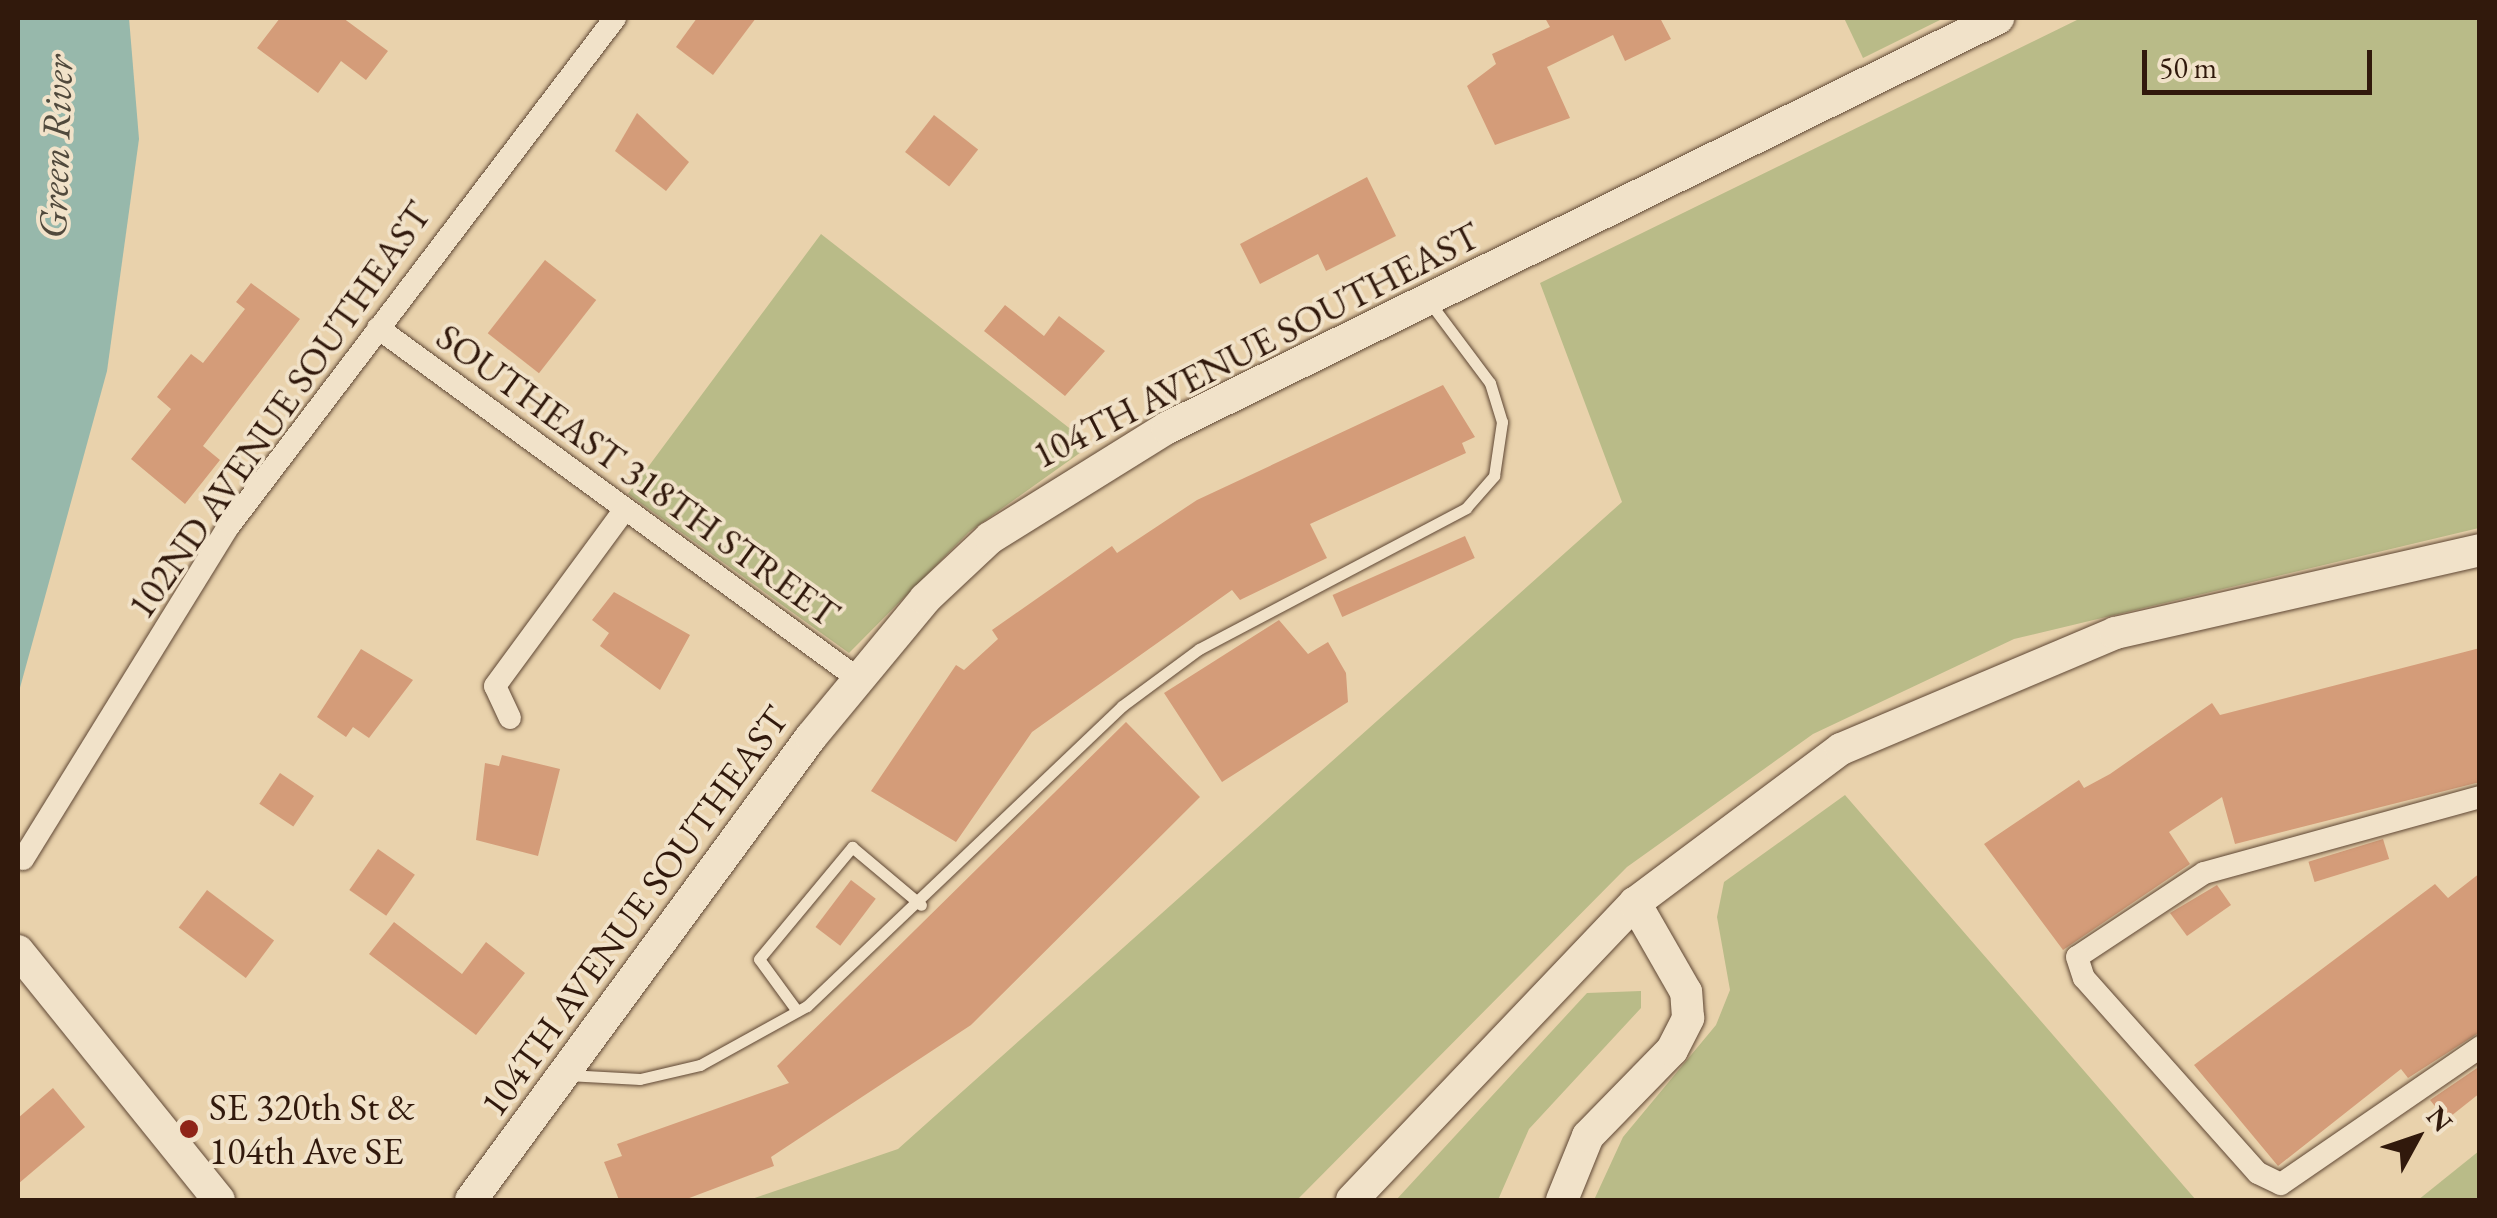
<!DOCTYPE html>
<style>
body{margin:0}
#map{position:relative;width:2497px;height:1218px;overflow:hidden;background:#e9d2ac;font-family:"EB Garamond",serif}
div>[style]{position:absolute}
.green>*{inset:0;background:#b9bb88}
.water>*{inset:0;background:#97b8ab}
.building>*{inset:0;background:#d49c79;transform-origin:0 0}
.roads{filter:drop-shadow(0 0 2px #5f4734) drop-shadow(0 0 2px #5f4734)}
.lane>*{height:11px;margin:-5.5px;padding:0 5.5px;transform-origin:5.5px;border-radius:5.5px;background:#f1e2c9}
.street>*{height:22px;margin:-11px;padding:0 11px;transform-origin:11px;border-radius:11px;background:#f1e2c9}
.secondary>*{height:32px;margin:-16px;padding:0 16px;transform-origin:16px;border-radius:16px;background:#f1e2c9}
.dots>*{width:28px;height:28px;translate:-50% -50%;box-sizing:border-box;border:5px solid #f1e2c9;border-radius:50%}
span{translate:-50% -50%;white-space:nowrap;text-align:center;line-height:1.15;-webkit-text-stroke:8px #f1e2c9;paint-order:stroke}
.street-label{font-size:38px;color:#31190c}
.poi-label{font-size:38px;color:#31190c}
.left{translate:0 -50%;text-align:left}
.water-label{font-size:40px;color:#50493c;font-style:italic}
.frame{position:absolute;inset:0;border:20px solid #31190c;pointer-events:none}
.north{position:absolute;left:2367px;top:1088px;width:100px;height:100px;-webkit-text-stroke:8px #f1e2c9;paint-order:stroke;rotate:50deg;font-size:28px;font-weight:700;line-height:40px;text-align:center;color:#31190c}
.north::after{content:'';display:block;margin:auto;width:35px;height:45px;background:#31190c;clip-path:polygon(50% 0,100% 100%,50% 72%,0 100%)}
.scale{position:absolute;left:2142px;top:50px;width:230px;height:45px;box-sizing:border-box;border:5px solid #31190c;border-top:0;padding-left:12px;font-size:30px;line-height:35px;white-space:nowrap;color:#31190c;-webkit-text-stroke:8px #f1e2c9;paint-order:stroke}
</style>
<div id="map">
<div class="green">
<div style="clip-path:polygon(1844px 18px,1944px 18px,1863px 58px)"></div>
<div style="clip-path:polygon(2081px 18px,2479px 18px,2479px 528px,2014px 639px,1813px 734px,1627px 867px,1297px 1200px,749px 1200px,898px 1149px,1622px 502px,1540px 283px)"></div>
<div style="clip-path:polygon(821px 234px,1091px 445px,969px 532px,849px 653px,628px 494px)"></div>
<div style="clip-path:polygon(1845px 795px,2196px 1200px,1594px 1200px,1623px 1137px,1716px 1025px,1730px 990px,1717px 917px,1724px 882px)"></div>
<div style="clip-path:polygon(1641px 991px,1641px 1008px,1529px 1129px,1498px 1200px,1396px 1200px,1587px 993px)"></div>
<div style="clip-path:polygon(2479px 1151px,2479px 1200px,2418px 1200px)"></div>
</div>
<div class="water">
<div style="clip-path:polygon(18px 18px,129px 18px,139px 139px,107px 371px,18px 695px)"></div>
</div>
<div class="building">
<div style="clip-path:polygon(280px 18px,343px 18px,388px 51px,366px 80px,341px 61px,318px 93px,257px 48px)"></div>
<div style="clip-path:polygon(697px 18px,756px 18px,713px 75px,676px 47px)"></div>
<div style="clip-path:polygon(1545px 18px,1660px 18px,1671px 39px,1625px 61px,1613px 35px,1547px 67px,1570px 118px,1495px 145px,1467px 86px,1496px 64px,1492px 54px,1550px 27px)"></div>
<div style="clip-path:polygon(637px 113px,689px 162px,666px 191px,615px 151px)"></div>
<div style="left:934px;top:115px;width:56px;height:47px;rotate:38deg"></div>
<div style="clip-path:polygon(1367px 177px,1396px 236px,1326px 271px,1318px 254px,1260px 284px,1240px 244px)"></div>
<div style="left:545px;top:260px;width:65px;height:93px;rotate:38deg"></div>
<div style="clip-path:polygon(251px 283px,300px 319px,203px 446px,220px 460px,185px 504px,131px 459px,171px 409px,157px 397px,191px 354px,203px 363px,245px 309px,236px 302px)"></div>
<div style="clip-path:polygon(1005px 305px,1044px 336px,1059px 316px,1105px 351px,1065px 396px,984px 331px)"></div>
<div style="clip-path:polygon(1443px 385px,1475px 437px,1462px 443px,1466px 453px,1310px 524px,1327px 558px,1240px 600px,1232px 590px,1032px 732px,956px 842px,871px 791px,956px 665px,964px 670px,998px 639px,992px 630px,1112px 546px,1117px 553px,1197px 500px)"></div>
<div style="left:1465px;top:536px;width:24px;height:145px;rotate:66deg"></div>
<div style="clip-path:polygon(614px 592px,690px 635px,660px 690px,600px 646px,609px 633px,592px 620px)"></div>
<div style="clip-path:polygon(1279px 620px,1308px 654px,1328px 642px,1346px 673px,1348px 702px,1222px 782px,1164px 693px)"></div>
<div style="clip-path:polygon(2480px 648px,2480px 782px,2235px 844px,2222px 797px,2169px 832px,2190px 864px,2063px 950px,1984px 844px,2079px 780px,2084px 788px,2110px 774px,2212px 703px,2220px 715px)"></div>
<div style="clip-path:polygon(361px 649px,413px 680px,369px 738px,353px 727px,346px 737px,317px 717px)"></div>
<div style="clip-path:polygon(1126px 722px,1200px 797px,971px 1025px,771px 1157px,774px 1166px,684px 1200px,619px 1200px,604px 1162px,622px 1156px,617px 1144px,789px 1083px,777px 1066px)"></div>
<div style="clip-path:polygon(502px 755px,560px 769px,538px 856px,476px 840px,485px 763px,499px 766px)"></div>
<div style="left:280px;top:773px;width:41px;height:37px;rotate:34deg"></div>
<div style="left:2383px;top:839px;width:21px;height:78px;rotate:73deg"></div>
<div style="left:378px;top:849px;width:45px;height:50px;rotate:35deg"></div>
<div style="clip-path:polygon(2480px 873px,2480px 1032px,2408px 1078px,2401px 1069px,2278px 1166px,2194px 1065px,2435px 884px,2448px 898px)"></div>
<div style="left:851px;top:880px;width:31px;height:59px;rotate:37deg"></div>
<div style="clip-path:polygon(2217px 885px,2231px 905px,2187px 936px,2170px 913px)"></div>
<div style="left:207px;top:890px;width:84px;height:47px;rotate:37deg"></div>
<div style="clip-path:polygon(394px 922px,462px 974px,486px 942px,525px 973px,476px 1035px,369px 954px)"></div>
<div style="clip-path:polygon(2480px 1066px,2480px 1093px,2446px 1120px,2430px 1100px)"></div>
<div style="clip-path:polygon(53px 1088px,85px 1127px,18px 1184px,18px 1118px)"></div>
</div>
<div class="roads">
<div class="lane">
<div style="left:797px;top:1011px;width:64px;rotate:-126.2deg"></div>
<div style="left:759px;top:959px;width:146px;rotate:-50.3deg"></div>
<div style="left:852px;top:847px;width:90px;rotate:40deg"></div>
<div style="left:567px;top:1075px;width:73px;rotate:3.1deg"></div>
<div style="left:640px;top:1079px;width:62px;rotate:-13.1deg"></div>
<div style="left:700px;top:1065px;width:122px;rotate:-28.9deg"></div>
<div style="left:807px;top:1006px;width:435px;rotate:-43.6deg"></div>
<div style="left:1122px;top:706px;width:96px;rotate:-36.5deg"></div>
<div style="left:1199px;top:649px;width:302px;rotate:-27.8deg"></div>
<div style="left:1466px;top:508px;width:43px;rotate:-48.8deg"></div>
<div style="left:1494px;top:476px;width:55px;rotate:-81.6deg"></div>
<div style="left:1502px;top:422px;width:41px;rotate:-107.1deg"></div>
<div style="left:1490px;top:383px;width:104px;rotate:-126.8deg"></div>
</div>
<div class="street">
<div style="left:378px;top:328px;width:593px;rotate:36.16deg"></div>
<div style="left:510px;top:718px;width:35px;rotate:-115deg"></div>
<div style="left:495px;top:686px;width:216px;rotate:-53.7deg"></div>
<div style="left:2480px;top:797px;width:286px;rotate:164.6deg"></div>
<div style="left:2204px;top:873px;width:152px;rotate:146.5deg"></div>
<div style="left:2077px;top:957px;width:22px;rotate:72deg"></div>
<div style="left:2084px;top:978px;width:261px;rotate:48.3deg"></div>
<div style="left:2258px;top:1173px;width:25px;rotate:26deg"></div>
<div style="left:2281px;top:1184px;width:242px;rotate:-34.5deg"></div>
<div style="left:23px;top:859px;width:392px;rotate:-58.3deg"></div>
<div style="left:229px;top:526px;width:638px;rotate:-52.77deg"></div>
</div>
<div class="secondary">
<div style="left:18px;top:951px;width:320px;rotate:51.1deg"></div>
<div style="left:471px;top:1200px;width:574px;rotate:-53.71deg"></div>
<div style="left:811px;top:737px;width:179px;rotate:-50.4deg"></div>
<div style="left:925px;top:599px;width:89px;rotate:-43.2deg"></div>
<div style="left:990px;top:538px;width:208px;rotate:-31.9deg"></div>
<div style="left:1167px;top:428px;width:927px;rotate:-26.26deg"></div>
<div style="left:1352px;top:1200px;width:410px;rotate:-46.4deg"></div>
<div style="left:1635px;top:903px;width:257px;rotate:-36.8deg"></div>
<div style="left:1841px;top:749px;width:298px;rotate:-22.9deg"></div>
<div style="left:2115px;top:633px;width:374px;rotate:-12.8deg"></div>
<div style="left:1562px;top:1200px;width:69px;rotate:-67.9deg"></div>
<div style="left:1588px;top:1136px;width:120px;rotate:-45.7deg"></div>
<div style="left:1672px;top:1050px;width:36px;rotate:-63deg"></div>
<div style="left:1688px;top:1018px;width:26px;rotate:-94deg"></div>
<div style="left:1686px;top:992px;width:103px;rotate:-119.8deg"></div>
</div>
</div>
<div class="dots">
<div style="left:189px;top:1129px;background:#8f2418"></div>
</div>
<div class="street-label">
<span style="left:1256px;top:345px;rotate:-27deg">104TH AVENUE SOUTHEAST</span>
<span style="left:279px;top:410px;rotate:-55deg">102ND AVENUE SOUTHEAST</span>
<span style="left:638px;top:475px;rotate:36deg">SOUTHEAST 318TH STREET</span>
<span style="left:634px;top:911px;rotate:-54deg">104TH AVENUE SOUTHEAST</span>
</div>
<div class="poi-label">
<span class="left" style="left:209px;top:1129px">SE 320th St &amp;<br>104th Ave SE</span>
</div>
<div class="water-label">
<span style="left:55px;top:147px;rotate:-88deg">Green River</span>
</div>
<div class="frame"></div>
<div class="north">N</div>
<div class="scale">50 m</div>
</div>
